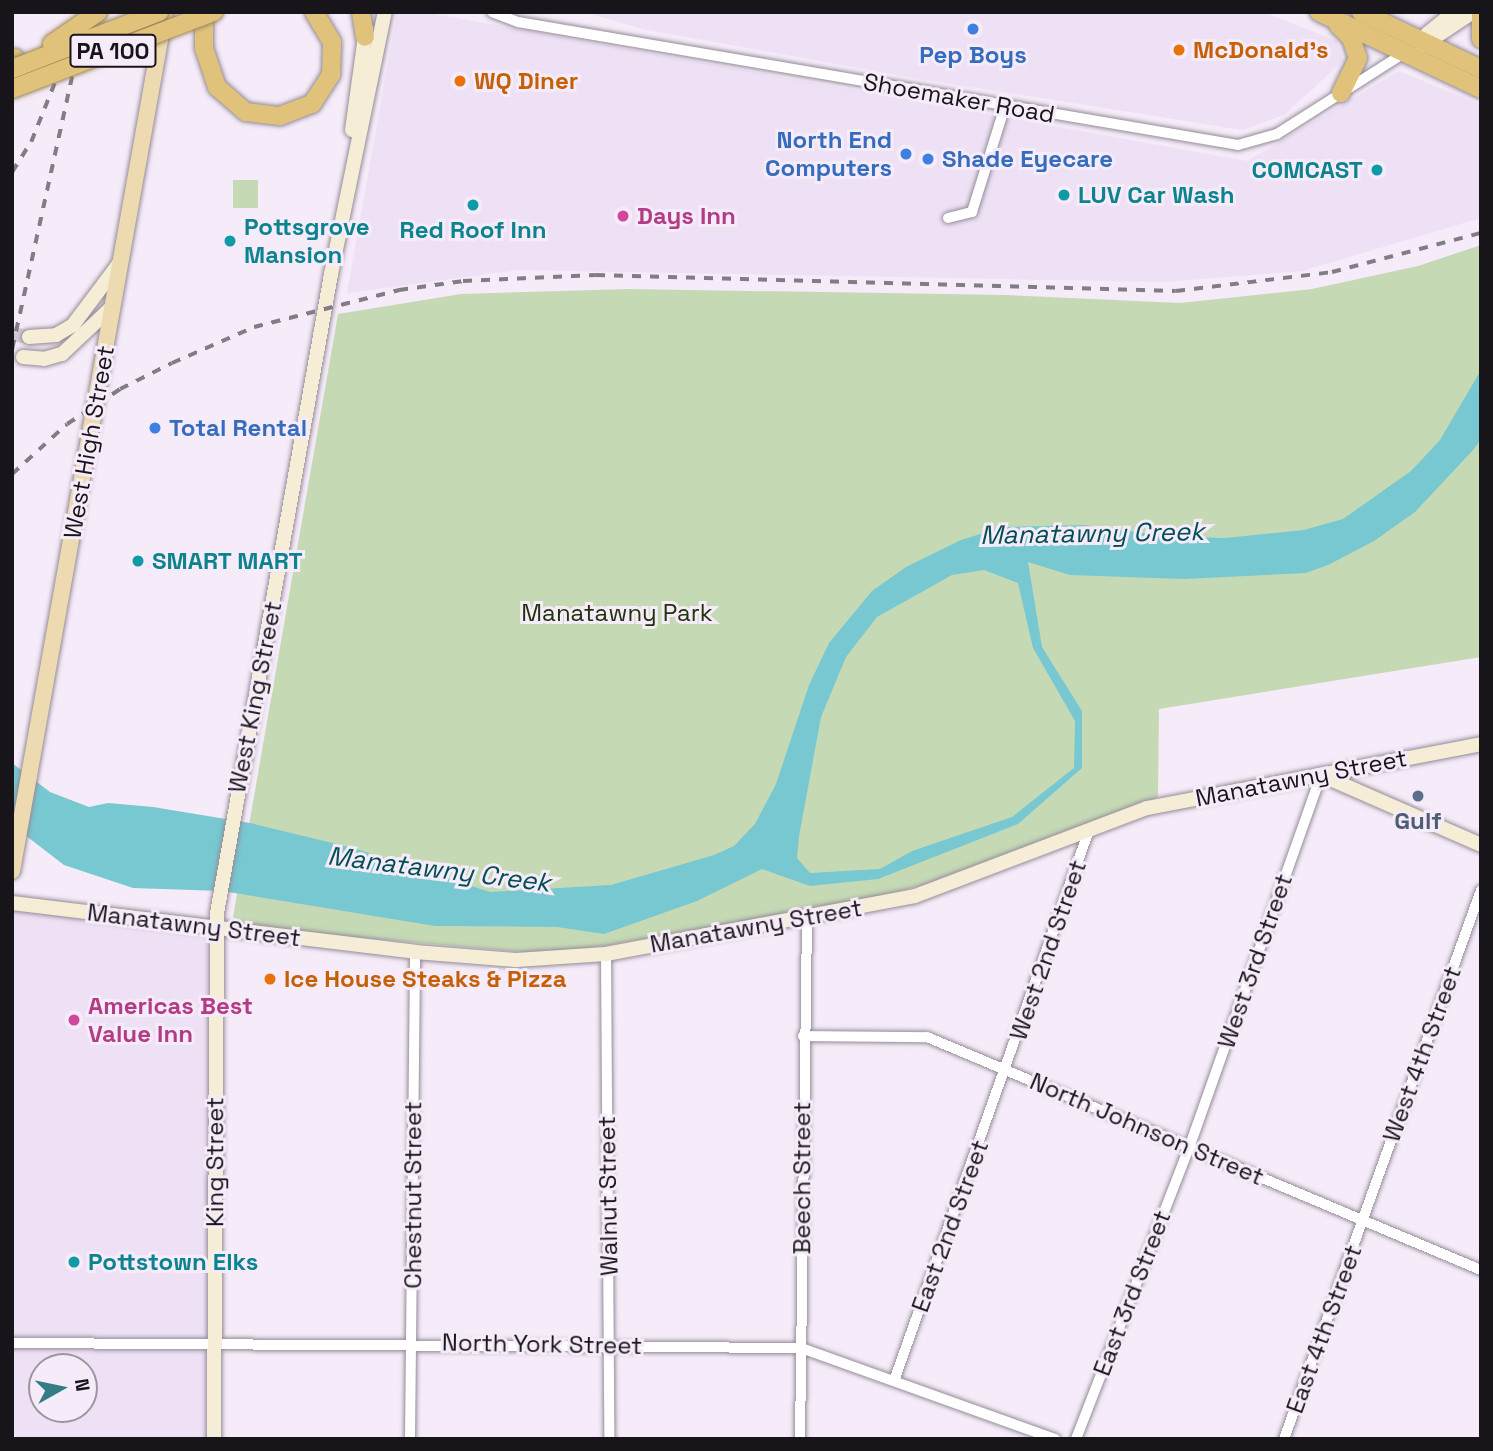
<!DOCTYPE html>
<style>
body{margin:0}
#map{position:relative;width:1493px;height:1451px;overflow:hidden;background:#f5ebf9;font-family:"Space Grotesk",sans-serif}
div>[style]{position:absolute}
.built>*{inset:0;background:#eee0f5}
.green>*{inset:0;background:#c5d9b5;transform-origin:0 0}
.water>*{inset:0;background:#77c8d1}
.secondary-tunnel>*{height:14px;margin-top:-7px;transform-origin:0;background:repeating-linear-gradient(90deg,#d4cbd8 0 14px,transparent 0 21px)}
.roads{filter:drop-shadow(0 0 2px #958c98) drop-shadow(0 0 2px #958c98)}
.street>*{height:10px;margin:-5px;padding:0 5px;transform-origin:5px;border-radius:5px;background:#fff}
.secondary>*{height:14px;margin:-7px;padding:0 7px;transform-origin:7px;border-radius:7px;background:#f6edd7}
.primary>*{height:16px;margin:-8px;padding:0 8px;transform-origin:8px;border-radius:8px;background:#eddab0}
.highway>*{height:18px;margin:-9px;padding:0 9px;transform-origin:9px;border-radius:9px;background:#e1c27b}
.rail>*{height:3.5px;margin-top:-1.75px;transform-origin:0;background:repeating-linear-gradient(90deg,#827c85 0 9px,transparent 0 18px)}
.bridges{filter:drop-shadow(0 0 2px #9b8559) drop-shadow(0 0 2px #9b8559)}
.highway-bridge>*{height:18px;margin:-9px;padding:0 9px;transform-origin:9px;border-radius:9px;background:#e1c27b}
.dots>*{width:19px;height:19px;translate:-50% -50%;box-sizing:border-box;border:4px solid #f5ebf9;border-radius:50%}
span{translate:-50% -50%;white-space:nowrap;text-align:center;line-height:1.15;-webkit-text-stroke:6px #f5ebf9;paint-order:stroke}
.shield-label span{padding:2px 5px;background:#f5ebf9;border:2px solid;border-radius:5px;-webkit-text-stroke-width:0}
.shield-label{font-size:23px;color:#18151a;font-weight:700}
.food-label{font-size:24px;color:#c56008;font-weight:700}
.left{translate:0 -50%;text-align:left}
.shop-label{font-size:24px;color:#366cbe;font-weight:700}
.right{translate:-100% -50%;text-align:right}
.street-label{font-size:24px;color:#18151a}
.culture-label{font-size:24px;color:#0d838f;font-weight:700}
.hotel-label{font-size:24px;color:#b23c85;font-weight:700}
.park-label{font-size:24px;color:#20330c}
.service-label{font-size:24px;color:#4e5e75;font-weight:700}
.water-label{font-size:26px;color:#014e55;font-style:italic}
.frame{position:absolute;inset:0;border:14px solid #18151a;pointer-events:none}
.north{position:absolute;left:28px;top:1353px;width:70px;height:70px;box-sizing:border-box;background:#f5ebf9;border:2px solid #9d95a0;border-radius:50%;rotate:81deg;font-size:19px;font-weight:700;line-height:28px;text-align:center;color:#18151a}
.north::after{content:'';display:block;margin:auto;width:24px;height:32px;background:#357d84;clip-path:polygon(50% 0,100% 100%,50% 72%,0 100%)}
</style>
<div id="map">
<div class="built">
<div style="clip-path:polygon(397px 12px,423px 12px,1247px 161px,1399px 71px,1481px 105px,1481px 218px,1302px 271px,1165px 282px,517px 270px,347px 293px)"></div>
<div style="clip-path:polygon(584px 12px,1263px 12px,1337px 41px,1343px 61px,1284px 115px,1243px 130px,914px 78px,642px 29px)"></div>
<div style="clip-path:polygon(evenodd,12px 903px,215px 928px,213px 1439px,12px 1439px,12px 903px,42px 1367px,84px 1367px,84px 1409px,42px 1409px,42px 1367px)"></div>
</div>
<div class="green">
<div style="left:233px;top:180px;width:25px;height:28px"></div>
<div style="clip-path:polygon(1481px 245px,1481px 657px,1159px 709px,1158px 797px,932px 883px,879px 896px,604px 946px,533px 953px,363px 938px,242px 924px,233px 917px,338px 314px,461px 294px,629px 289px,1006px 295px,1180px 303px,1312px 289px,1418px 266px)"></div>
</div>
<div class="water">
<div style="clip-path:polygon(evenodd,1481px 370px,1481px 439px,1474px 449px,1415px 512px,1374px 541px,1328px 565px,1306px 573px,1184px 579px,1070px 575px,1028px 562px,1042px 647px,1082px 711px,1082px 768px,1018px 824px,878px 879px,810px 886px,762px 869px,697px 901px,604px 934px,557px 927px,435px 926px,222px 891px,133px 888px,64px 865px,12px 825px,12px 763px,50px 792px,89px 807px,108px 803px,153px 807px,250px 823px,353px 848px,490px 892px,611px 885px,714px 855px,734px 846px,755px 824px,776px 784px,809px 685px,829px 643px,872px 591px,906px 567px,961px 540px,1003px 527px,1085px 525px,1165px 536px,1225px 538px,1304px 530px,1343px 519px,1411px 471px,1440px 440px,1481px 370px,984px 570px,1018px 583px,1033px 648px,1075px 721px,1074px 768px,1012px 817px,912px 851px,880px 869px,810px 873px,797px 858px,799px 836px,821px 717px,846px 657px,877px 617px,952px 575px,984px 570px)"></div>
</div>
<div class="secondary-tunnel">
<div style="left:12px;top:334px;width:17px;rotate:10deg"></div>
</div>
<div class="roads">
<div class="street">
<div style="left:492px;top:12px;width:28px;rotate:21deg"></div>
<div style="left:518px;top:22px;width:730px;rotate:9.69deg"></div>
<div style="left:1238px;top:145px;width:41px;rotate:-15.8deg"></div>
<div style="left:1277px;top:134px;width:151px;rotate:-32.5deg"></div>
<div style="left:948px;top:218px;width:25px;rotate:-14deg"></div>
<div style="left:972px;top:212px;width:111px;rotate:-72.7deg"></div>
<div style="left:606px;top:954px;width:485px;rotate:89.6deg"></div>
<div style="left:803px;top:1036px;width:124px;rotate:0.5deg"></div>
<div style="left:927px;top:1037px;width:601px;rotate:22.81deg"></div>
<div style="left:12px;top:1343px;width:789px;rotate:0.36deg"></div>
<div style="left:801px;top:1348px;width:270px;rotate:19.7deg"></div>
<div style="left:894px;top:1381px;width:584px;rotate:-70.51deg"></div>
<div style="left:410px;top:1439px;width:487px;rotate:-89.4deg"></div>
<div style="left:800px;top:1439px;width:522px;rotate:-89.23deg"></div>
<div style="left:1076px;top:1439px;width:312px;rotate:-68.8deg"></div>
<div style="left:1189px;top:1148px;width:396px;rotate:-70.5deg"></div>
<div style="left:1284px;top:1439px;width:583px;rotate:-70.26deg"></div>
</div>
<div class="secondary">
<div style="left:1427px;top:34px;width:35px;rotate:-39deg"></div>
<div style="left:1422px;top:46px;width:61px;rotate:-33.7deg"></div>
<div style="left:352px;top:130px;width:102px;rotate:-82.1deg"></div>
<div style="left:29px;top:337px;width:27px;rotate:-4deg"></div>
<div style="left:56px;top:335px;width:20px;rotate:-30deg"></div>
<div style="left:73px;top:325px;width:80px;rotate:-53.1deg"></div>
<div style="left:23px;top:357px;width:21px;rotate:5deg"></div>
<div style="left:44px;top:359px;width:19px;rotate:-16deg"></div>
<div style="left:62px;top:354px;width:70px;rotate:-43.3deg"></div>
<div style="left:1321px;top:775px;width:175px;rotate:23.6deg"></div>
<div style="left:12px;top:903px;width:406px;rotate:6.9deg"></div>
<div style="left:415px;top:952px;width:101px;rotate:4.5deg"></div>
<div style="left:516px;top:960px;width:90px;rotate:-3.8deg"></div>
<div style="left:606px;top:954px;width:314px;rotate:-10.6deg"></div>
<div style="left:915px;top:896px;width:248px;rotate:-20.8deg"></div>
<div style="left:1147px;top:808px;width:340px;rotate:-10.8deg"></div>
<div style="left:214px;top:1439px;width:526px;rotate:-89.67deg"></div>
<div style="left:217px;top:913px;width:649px;rotate:-79.88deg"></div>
<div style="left:331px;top:274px;width:268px;rotate:-78.4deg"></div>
</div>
<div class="primary">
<div style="left:12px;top:871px;width:873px;rotate:-79.9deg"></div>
</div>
<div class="highway">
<div style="left:204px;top:12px;width:36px;rotate:90deg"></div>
<div style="left:204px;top:48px;width:41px;rotate:71.6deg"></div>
<div style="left:217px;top:87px;width:38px;rotate:41deg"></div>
<div style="left:246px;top:112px;width:34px;rotate:7deg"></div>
<div style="left:280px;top:116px;width:34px;rotate:-21deg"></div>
<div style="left:312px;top:104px;width:35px;rotate:-57deg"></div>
<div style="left:331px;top:75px;width:33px;rotate:-88deg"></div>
<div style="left:332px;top:42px;width:35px;rotate:-121deg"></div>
<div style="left:361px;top:12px;width:25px;rotate:81deg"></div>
<div style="left:1319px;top:12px;width:179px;rotate:25.4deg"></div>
<div style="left:1361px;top:12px;width:133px;rotate:25.4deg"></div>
<div style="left:1481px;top:14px;width:25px;rotate:90deg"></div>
<div style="left:1338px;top:25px;width:18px;rotate:45deg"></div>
<div style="left:1351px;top:38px;width:21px;rotate:71deg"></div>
<div style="left:1358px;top:58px;width:39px;rotate:116deg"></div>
<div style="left:12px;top:59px;width:3px;rotate:-18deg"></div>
</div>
</div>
<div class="rail">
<div style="left:12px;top:172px;width:36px;rotate:-58deg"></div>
<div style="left:31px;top:142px;width:81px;rotate:-68.2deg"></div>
<div style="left:12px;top:349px;width:345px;rotate:-77.6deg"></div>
<div style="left:12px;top:474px;width:74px;rotate:-42.3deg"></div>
<div style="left:67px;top:424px;width:64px;rotate:-33.4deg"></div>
<div style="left:120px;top:389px;width:58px;rotate:-26.6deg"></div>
<div style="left:172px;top:363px;width:90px;rotate:-23.7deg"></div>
<div style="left:254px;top:327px;width:150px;rotate:-14.3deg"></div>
<div style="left:399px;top:290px;width:65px;rotate:-8deg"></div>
<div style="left:463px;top:281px;width:133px;rotate:-2.6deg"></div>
<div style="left:596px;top:275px;width:580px;rotate:1.58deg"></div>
<div style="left:1176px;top:291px;width:157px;rotate:-6.9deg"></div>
<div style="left:1332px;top:272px;width:154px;rotate:-14.7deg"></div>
</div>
<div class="bridges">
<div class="highway-bridge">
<div style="left:52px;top:44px;width:56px;rotate:-34.8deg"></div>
<div style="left:12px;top:69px;width:158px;rotate:-21.2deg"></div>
<div style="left:12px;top:89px;width:216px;rotate:-20.9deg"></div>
</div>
</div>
<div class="dots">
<div style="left:973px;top:29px;background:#3f7fe0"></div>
<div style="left:1179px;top:50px;background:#e8710a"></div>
<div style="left:460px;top:81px;background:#e8710a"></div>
<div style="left:906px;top:154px;background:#3f7fe0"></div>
<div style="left:928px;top:159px;background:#3f7fe0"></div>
<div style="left:1377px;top:170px;background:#0f9aa8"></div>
<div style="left:1064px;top:195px;background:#0f9aa8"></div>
<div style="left:473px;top:205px;background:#0f9aa8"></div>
<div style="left:623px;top:216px;background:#d1479c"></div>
<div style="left:230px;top:241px;background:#0f9aa8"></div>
<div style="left:155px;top:428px;background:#3f7fe0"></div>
<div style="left:138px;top:561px;background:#0f9aa8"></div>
<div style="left:1418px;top:796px;background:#5c6f8a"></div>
<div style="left:270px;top:979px;background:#e8710a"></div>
<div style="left:74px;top:1020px;background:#d1479c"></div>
<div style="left:74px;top:1262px;background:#0f9aa8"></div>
</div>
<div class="shield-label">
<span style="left:113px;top:51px">PA 100</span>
</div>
<div class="food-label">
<span class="left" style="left:1193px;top:50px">McDonald's</span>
<span class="left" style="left:474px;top:81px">WQ Diner</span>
<span class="left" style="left:284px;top:979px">Ice House Steaks &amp; Pizza</span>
</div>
<div class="shop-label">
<span style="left:973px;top:55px">Pep Boys</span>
<span class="right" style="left:892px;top:154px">North End<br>Computers</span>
<span class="left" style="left:942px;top:159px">Shade Eyecare</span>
<span class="left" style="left:169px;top:428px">Total Rental</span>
</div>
<div class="street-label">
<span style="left:959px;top:98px;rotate:10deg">Shoemaker Road</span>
<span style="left:89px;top:442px;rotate:-80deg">West High Street</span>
<span style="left:255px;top:697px;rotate:-79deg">West King Street</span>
<span style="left:1301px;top:778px;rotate:-11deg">Manatawny Street</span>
<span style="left:194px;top:925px;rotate:7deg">Manatawny Street</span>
<span style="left:756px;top:926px;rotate:-10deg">Manatawny Street</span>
<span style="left:1048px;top:950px;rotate:-71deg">West 2nd Street</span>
<span style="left:1255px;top:961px;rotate:-71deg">West 3rd Street</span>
<span style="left:1422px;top:1054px;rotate:-70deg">West 4th Street</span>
<span style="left:1147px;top:1129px;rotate:23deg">North Johnson Street</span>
<span style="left:215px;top:1162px;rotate:-90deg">King Street</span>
<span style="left:802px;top:1178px;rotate:-90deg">Beech Street</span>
<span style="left:413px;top:1195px;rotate:-90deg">Chestnut Street</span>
<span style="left:608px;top:1196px;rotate:-91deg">Walnut Street</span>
<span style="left:950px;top:1226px;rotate:-70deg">East 2nd Street</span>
<span style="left:1132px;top:1293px;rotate:-69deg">East 3rd Street</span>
<span style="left:1324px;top:1329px;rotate:-70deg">East 4th Street</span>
<span style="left:542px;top:1344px;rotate:1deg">North York Street</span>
</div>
<div class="culture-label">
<span class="right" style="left:1363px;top:170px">COMCAST</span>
<span class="left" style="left:1078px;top:195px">LUV Car Wash</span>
<span class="left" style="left:244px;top:241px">Pottsgrove<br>Mansion</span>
<span style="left:473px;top:230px">Red Roof Inn</span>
<span class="left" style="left:152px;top:561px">SMART MART</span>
<span class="left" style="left:88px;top:1262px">Pottstown Elks</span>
</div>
<div class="hotel-label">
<span class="left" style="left:637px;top:216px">Days Inn</span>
<span class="left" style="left:88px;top:1020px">Americas Best<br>Value Inn</span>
</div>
<div class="park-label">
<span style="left:617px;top:613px">Manatawny Park</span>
</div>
<div class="service-label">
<span style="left:1418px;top:821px">Gulf</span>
</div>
<div class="water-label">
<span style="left:1092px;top:534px;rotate:-1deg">Manatawny Creek</span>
<span style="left:439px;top:870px;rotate:7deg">Manatawny Creek</span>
</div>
<div class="frame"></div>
<div class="north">N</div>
</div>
